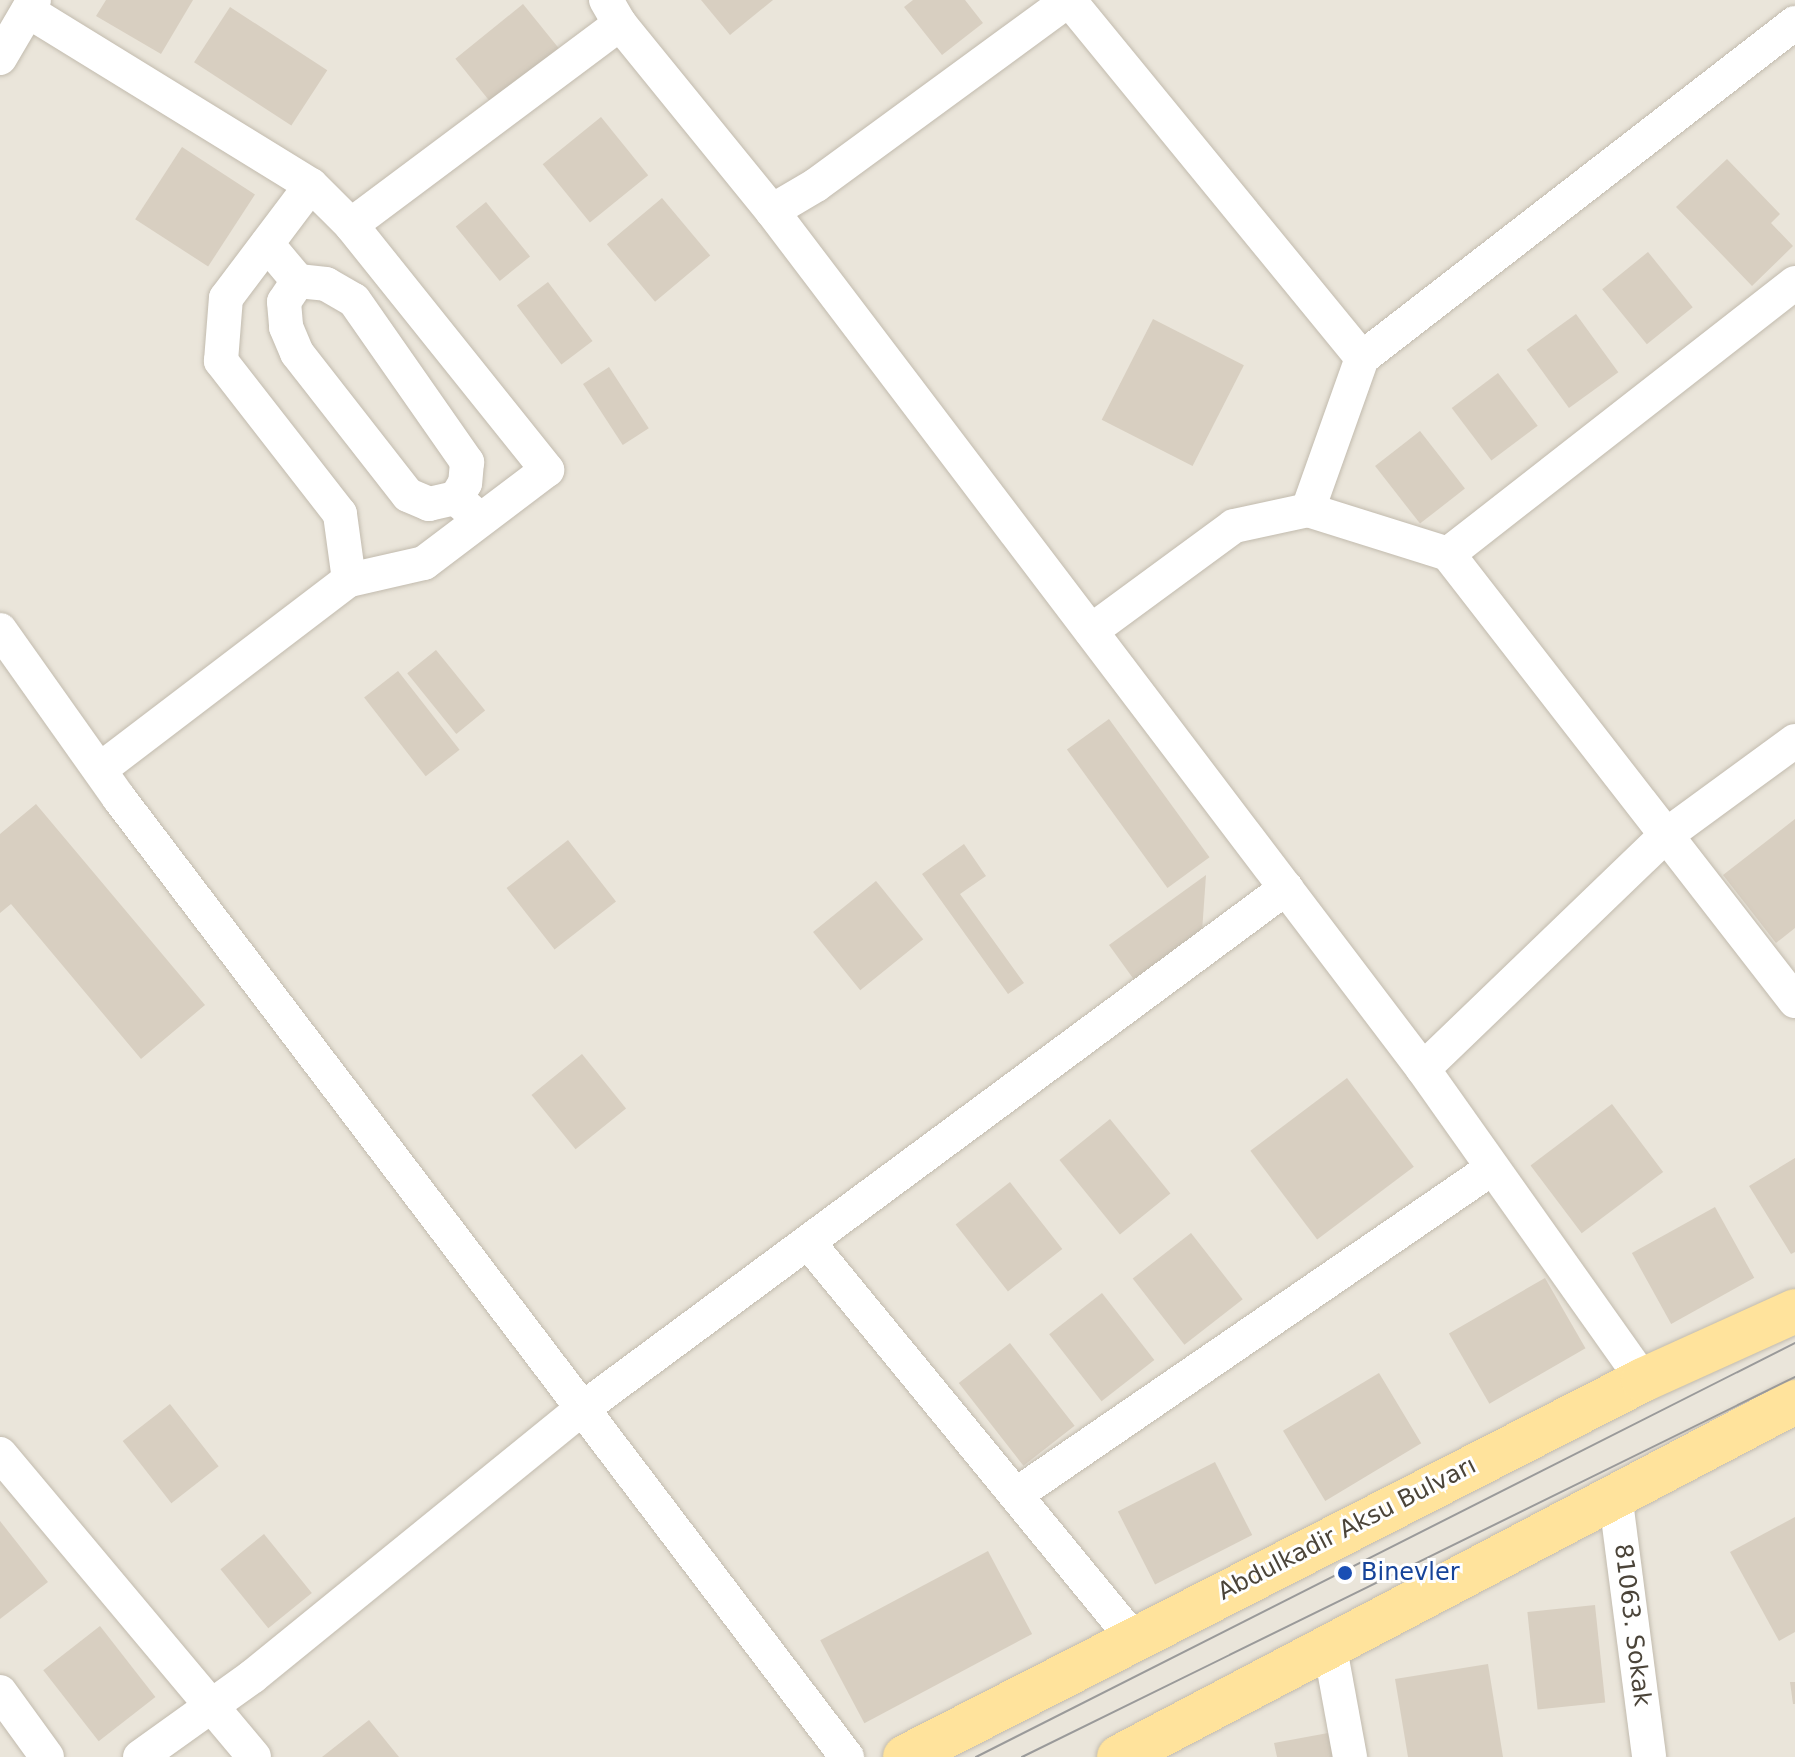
<!DOCTYPE html>
<meta charset="utf-8">
<style>
body{margin:0}
#map{position:relative;width:1795px;height:1757px;overflow:hidden;background:#f6f3ec;font-family:"DejaVu Sans",sans-serif}
div>[style]{position:absolute}
.residential>*{inset:0;background:#eae5da;transform-origin:0 0}
.building>*{inset:0;background:#d8cfc1;transform-origin:0 0}
.roads{filter:drop-shadow(0 0 2px #c2bbae) drop-shadow(0 0 2px #c2bbae)}
.minor>*{height:34px;margin:-17px;padding:0 17px;transform-origin:17px;border-radius:17px;background:#fff}
.major>*{height:44px;margin:-22px;padding:0 22px;transform-origin:22px;border-radius:22px;background:#ffe39c}
.tram>*{height:2px;margin:-1px;padding:0 1px;transform-origin:1px;border-radius:1px;background:#9a9a9a}
.dots>*{width:22px;height:22px;translate:-50% -50%;box-sizing:border-box;border:4px solid #fff;border-radius:50%}
span{translate:-50% -50%;white-space:nowrap;text-align:center;line-height:1.15;-webkit-text-stroke:6px #fff;paint-order:stroke}
.street-label{font-size:24px;color:#4b4439}
.transit-label{font-size:24px;color:#164399}
.left{translate:0 -50%;text-align:left}
</style>
<div id="map">
<div class="residential">
<div style="left:0;top:0;width:1795px;height:1757px"></div>
</div>
<div class="building">
<div style="clip-path:polygon(106px 0,193px 0,161px 54px,96px 16px)"></div>
<div style="clip-path:polygon(701px 0,773px 0,730px 35px)"></div>
<div style="clip-path:polygon(913px 0,965px 0,983px 23px,942px 55px,904px 7px)"></div>
<div style="left:523px;top:4px;width:62px;height:87px;rotate:51deg"></div>
<div style="left:230px;top:7px;width:116px;height:66px;rotate:33deg"></div>
<div style="left:601px;top:117px;width:75px;height:75px;rotate:51deg"></div>
<div style="left:182px;top:147px;width:87px;height:86px;rotate:33deg"></div>
<div style="clip-path:polygon(1727px 159px,1780px 214px,1771px 223px,1793px 246px,1752px 286px,1676px 207px)"></div>
<div style="left:662px;top:198px;width:75px;height:72px;rotate:50deg"></div>
<div style="left:486px;top:202px;width:70px;height:39px;rotate:51deg"></div>
<div style="left:1648px;top:252px;width:71px;height:59px;rotate:51deg"></div>
<div style="left:548px;top:282px;width:74px;height:39px;rotate:53deg"></div>
<div style="left:1576px;top:314px;width:72px;height:61px;rotate:54deg"></div>
<div style="left:1153px;top:319px;width:102px;height:113px;rotate:27deg"></div>
<div style="left:609px;top:367px;width:73px;height:31px;rotate:57deg"></div>
<div style="left:1498px;top:373px;width:66px;height:58px;rotate:53deg"></div>
<div style="left:1420px;top:431px;width:73px;height:57px;rotate:52deg"></div>
<div style="left:436px;top:650px;width:78px;height:37px;rotate:51deg"></div>
<div style="left:398px;top:671px;width:100px;height:43px;rotate:52deg"></div>
<div style="left:1109px;top:719px;width:171px;height:52px;rotate:54deg"></div>
<div style="clip-path:polygon(36px 804px,205px 1005px,141px 1059px,11px 904px,0 913px,0 834px)"></div>
<div style="clip-path:polygon(1795px 819px,1795px 928px,1776px 943px,1723px 875px)"></div>
<div style="left:568px;top:840px;width:78px;height:78px;rotate:52deg"></div>
<div style="clip-path:polygon(964px 844px,986px 876px,960px 894px,1024px 983px,1008px 994px,922px 874px)"></div>
<div style="clip-path:polygon(1206px 875px,1202px 932px,1135px 981px,1109px 945px)"></div>
<div style="left:876px;top:881px;width:75px;height:81px;rotate:51deg"></div>
<div style="left:582px;top:1054px;width:70px;height:65px;rotate:51deg"></div>
<div style="left:1347px;top:1078px;width:111px;height:121px;rotate:53deg"></div>
<div style="left:1612px;top:1104px;width:85px;height:102px;rotate:53deg"></div>
<div style="left:1110px;top:1119px;width:96px;height:65px;rotate:51deg"></div>
<div style="clip-path:polygon(1795px 1158px,1795px 1252px,1791px 1254px,1749px 1186px)"></div>
<div style="left:1010px;top:1182px;width:85px;height:69px;rotate:52deg"></div>
<div style="left:1715px;top:1207px;width:81px;height:95px;rotate:61deg"></div>
<div style="left:1191px;top:1233px;width:84px;height:74px;rotate:52deg"></div>
<div style="left:1545px;top:1278px;width:81px;height:111px;rotate:60deg"></div>
<div style="left:1102px;top:1293px;width:85px;height:67px;rotate:52deg"></div>
<div style="left:1010px;top:1343px;width:105px;height:65px;rotate:52deg"></div>
<div style="left:1379px;top:1373px;width:82px;height:112px;rotate:59deg"></div>
<div style="left:170px;top:1404px;width:79px;height:60px;rotate:52deg"></div>
<div style="left:1215px;top:1462px;width:82px;height:109px;rotate:63deg"></div>
<div style="clip-path:polygon(1795px 1517px,1795px 1632px,1779px 1641px,1730px 1552px)"></div>
<div style="clip-path:polygon(0 1521px,48px 1582px,0 1619px)"></div>
<div style="left:264px;top:1534px;width:76px;height:56px;rotate:51deg"></div>
<div style="left:988px;top:1551px;width:94px;height:190px;rotate:62deg"></div>
<div style="left:1595px;top:1605px;width:98px;height:68px;rotate:84deg"></div>
<div style="left:100px;top:1626px;width:90px;height:72px;rotate:52deg"></div>
<div style="clip-path:polygon(1488px 1664px,1503px 1757px,1408px 1757px,1395px 1679px)"></div>
<div style="clip-path:polygon(1790px 1682px,1795px 1682px,1795px 1704px,1793px 1704px)"></div>
<div style="clip-path:polygon(369px 1720px,399px 1757px,322px 1757px)"></div>
<div style="clip-path:polygon(1328px 1733px,1333px 1757px,1277px 1757px,1274px 1743px)"></div>
</div>
<div class="roads">
<div class="minor">
<div style="left:606px;top:0;width:28px;rotate:60deg"></div>
<div style="left:620px;top:24px;width:241px;rotate:50.9deg"></div>
<div style="left:772px;top:211px;width:1077px;rotate:52.81deg"></div>
<div style="left:1423px;top:1069px;width:381px;rotate:54.7deg"></div>
<div style="left:1069px;top:0;width:463px;rotate:50.7deg"></div>
<div style="left:28px;top:11px;width:332px;rotate:31.6deg"></div>
<div style="left:311px;top:185px;width:57px;rotate:45deg"></div>
<div style="left:351px;top:225px;width:314px;rotate:51.3deg"></div>
<div style="left:547px;top:470px;width:154px;rotate:142.9deg"></div>
<div style="left:424px;top:563px;width:77px;rotate:167.2deg"></div>
<div style="left:1795px;top:23px;width:547px;rotate:142.27deg"></div>
<div style="left:1362px;top:358px;width:161px;rotate:109.6deg"></div>
<div style="left:1308px;top:510px;width:147px;rotate:17.4deg"></div>
<div style="left:1448px;top:554px;width:440px;rotate:-38deg"></div>
<div style="left:0;top:58px;width:67px;rotate:-59.6deg"></div>
<div style="left:772px;top:211px;width:51px;rotate:-30.6deg"></div>
<div style="left:816px;top:185px;width:313px;rotate:-36.2deg"></div>
<div style="left:351px;top:225px;width:336px;rotate:-36.8deg"></div>
<div style="left:267px;top:244px;width:48px;rotate:50deg"></div>
<div style="left:298px;top:281px;width:28px;rotate:6deg"></div>
<div style="left:326px;top:284px;width:32px;rotate:30deg"></div>
<div style="left:354px;top:300px;width:198px;rotate:55.1deg"></div>
<div style="left:467px;top:462px;width:21px;rotate:95deg"></div>
<div style="left:465px;top:483px;width:17px;rotate:121deg"></div>
<div style="left:456px;top:498px;width:31px;rotate:42deg"></div>
<div style="left:298px;top:281px;width:25px;rotate:124deg"></div>
<div style="left:284px;top:302px;width:25px;rotate:85deg"></div>
<div style="left:286px;top:327px;width:28px;rotate:67deg"></div>
<div style="left:297px;top:353px;width:180px;rotate:52deg"></div>
<div style="left:408px;top:495px;width:23px;rotate:23deg"></div>
<div style="left:429px;top:504px;width:28px;rotate:-13deg"></div>
<div style="left:1448px;top:554px;width:566px;rotate:52.18deg"></div>
<div style="left:0;top:630px;width:206px;rotate:54.7deg"></div>
<div style="left:119px;top:798px;width:1204px;rotate:52.8deg"></div>
<div style="left:1091px;top:631px;width:177px;rotate:-36.3deg"></div>
<div style="left:1234px;top:526px;width:76px;rotate:-12.2deg"></div>
<div style="left:102px;top:768px;width:310px;rotate:-37.3deg"></div>
<div style="left:349px;top:580px;width:67px;rotate:-97.8deg"></div>
<div style="left:340px;top:514px;width:194px;rotate:-127.9deg"></div>
<div style="left:221px;top:361px;width:63px;rotate:-85.5deg"></div>
<div style="left:226px;top:298px;width:141px;rotate:-53deg"></div>
<div style="left:1423px;top:1069px;width:336px;rotate:-43.9deg"></div>
<div style="left:1665px;top:836px;width:161px;rotate:-36.2deg"></div>
<div style="left:808px;top:1242px;width:511px;rotate:50.64deg"></div>
<div style="left:0;top:1454px;width:395px;rotate:50deg"></div>
<div style="left:1017px;top:1494px;width:575px;rotate:-34.44deg"></div>
<div style="left:1615px;top:1494px;width:265px;rotate:82.6deg"></div>
<div style="left:1330px;top:1648px;width:111px;rotate:79.6deg"></div>
<div style="left:0;top:1692px;width:80px;rotate:54.1deg"></div>
<div style="left:140px;top:1757px;width:139px;rotate:-35.6deg"></div>
<div style="left:253px;top:1676px;width:424px;rotate:-39.1deg"></div>
<div style="left:582px;top:1409px;width:876px;rotate:-36.5deg"></div>
</div>
<div class="major">
<div style="left:905px;top:1757px;width:829px;rotate:-27.06deg"></div>
<div style="left:1643px;top:1380px;width:167px;rotate:-24.4deg"></div>
<div style="left:1119px;top:1757px;width:764px;rotate:-27.71deg"></div>
</div>
</div>
<div class="tram">
<div style="left:976px;top:1757px;width:918px;rotate:-26.82deg"></div>
<div style="left:1022px;top:1757px;width:861px;rotate:-26.18deg"></div>
</div>
<div class="dots">
<div style="left:1345px;top:1573px;background:#1a4fb4"></div>
</div>
<div class="street-label">
<span style="left:1347px;top:1529px;rotate:-27deg">Abdulkadir Aksu Bulvarı</span>
<span style="left:1632px;top:1625px;rotate:83deg">81063. Sokak</span>
</div>
<div class="transit-label">
<span class="left" style="left:1361px;top:1573px">Binevler</span>
</div>
</div>
